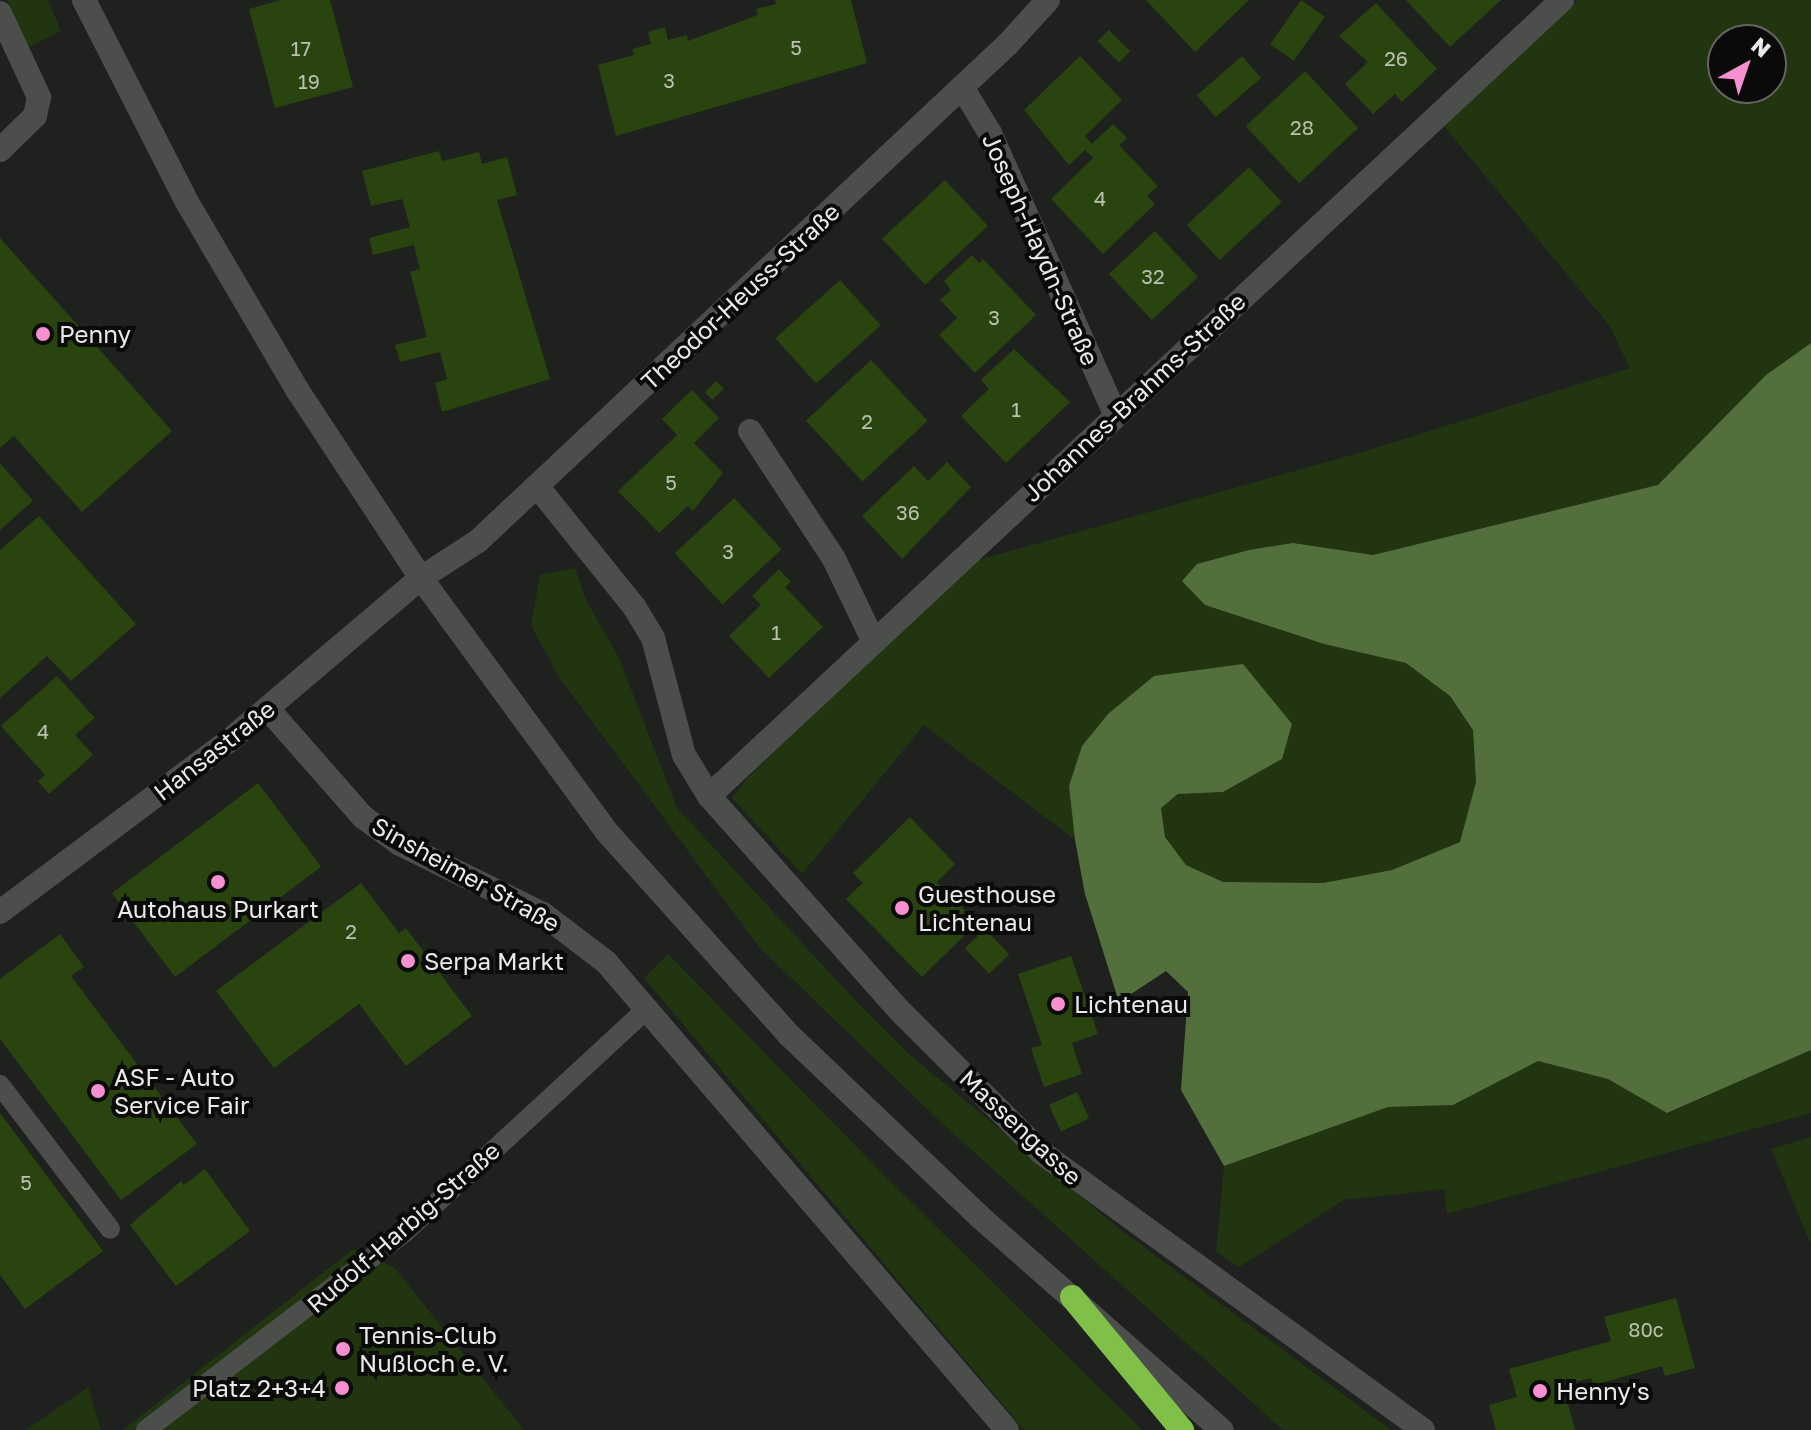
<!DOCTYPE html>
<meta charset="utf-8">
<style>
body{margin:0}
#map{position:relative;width:1811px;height:1430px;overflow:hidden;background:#1f211e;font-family:"Golos Text",sans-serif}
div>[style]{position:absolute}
.green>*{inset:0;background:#213510}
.water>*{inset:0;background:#53703c}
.building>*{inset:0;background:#29440f;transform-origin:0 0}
.lane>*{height:20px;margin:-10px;padding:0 10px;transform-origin:10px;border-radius:10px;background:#4c4e4b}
.street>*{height:24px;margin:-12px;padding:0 12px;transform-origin:12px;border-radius:12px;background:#4c4e4b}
.secondary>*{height:24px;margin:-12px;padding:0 12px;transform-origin:12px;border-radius:12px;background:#4c4e4b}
.highway>*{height:24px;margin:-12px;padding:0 12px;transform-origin:12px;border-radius:12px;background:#80c048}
.dots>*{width:22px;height:22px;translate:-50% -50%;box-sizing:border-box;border:4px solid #0a0a09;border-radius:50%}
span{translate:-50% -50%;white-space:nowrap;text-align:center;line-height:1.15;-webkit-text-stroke:8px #0a0a09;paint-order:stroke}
.number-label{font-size:20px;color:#bac1b2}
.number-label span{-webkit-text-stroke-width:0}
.street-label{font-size:24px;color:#eaebe9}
.poi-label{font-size:24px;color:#eaebe9}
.left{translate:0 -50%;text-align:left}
.right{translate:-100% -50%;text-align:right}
.north{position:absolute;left:1707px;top:24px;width:80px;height:80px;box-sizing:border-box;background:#0a0a09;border:2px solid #646463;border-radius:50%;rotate:40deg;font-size:22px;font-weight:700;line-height:32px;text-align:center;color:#eaebe9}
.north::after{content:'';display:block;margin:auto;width:28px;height:36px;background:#f690d0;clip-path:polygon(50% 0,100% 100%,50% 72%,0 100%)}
</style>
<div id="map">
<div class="green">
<div style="clip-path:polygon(7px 0,48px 0,61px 31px,29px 47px)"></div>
<div style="clip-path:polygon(evenodd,1578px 0,1811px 0,1811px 343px,1766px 375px,1659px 485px,1373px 555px,1293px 543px,1205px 605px,1324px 644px,1406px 663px,1450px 696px,1473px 730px,1476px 782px,1460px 842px,1392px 870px,1323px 883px,1223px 882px,1186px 865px,1165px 838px,1161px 807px,1179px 794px,1223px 792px,1282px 758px,1292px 724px,1082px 746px,1069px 786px,1075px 840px,924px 725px,802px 874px,732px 798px,749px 776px,975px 561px,1369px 450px,1630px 368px,1609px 325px,1443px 125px,1578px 0,1723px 40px,1771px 40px,1771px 88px,1723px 88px,1723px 40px)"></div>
<div style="clip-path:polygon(575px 568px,586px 600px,619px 658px,677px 808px,854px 999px,910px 1055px,1121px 1230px,1391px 1430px,1283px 1430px,945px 1126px,760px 948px,559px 677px,531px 625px,540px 575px)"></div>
<div style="clip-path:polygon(668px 954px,888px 1179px,1142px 1430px,1024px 1430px,644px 978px)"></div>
<div style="clip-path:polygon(1811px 1050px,1811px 1113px,1447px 1214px,1444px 1189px,1344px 1200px,1239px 1267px,1216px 1252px,1224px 1166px,1388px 1107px,1453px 1105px,1538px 1061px,1608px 1079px,1668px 1113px)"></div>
<div style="clip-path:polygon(1811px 1137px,1811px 1244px,1771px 1149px)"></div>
<div style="clip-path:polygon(353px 1249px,394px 1267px,524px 1430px,123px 1430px)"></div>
<div style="clip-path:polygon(88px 1387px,101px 1430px,26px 1430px)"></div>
</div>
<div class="water">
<div style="clip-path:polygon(1811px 343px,1811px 1050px,1667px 1113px,1608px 1079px,1538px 1061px,1453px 1105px,1388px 1107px,1224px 1166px,1181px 1090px,1188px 992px,1166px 971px,1119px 1002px,1085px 894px,1075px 840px,1069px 786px,1082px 746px,1108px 714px,1154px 676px,1243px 664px,1292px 724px,1282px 759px,1223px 792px,1178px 794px,1161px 808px,1165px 837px,1186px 865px,1223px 882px,1323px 883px,1392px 870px,1460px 842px,1476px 782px,1473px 730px,1450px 696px,1406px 663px,1324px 644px,1205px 605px,1182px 581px,1197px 564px,1249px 550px,1293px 543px,1373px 555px,1658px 485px,1766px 375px)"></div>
</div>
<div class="building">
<div style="clip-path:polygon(281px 0,330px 0,353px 87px,275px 108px,249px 9px)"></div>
<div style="clip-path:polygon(775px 0,851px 0,867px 63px,616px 136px,598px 65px,634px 55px,632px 49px,651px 44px,648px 32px,665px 27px,668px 40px,687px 35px,688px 41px,758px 15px,756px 9px,776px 4px)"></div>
<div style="clip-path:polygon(1146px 0,1249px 0,1195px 52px)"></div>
<div style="left:1301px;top:0;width:29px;height:54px;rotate:35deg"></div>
<div style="clip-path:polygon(1406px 0,1501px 0,1450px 47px)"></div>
<div style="clip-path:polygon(1376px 3px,1437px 69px,1402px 102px,1395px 94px,1373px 114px,1345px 84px,1368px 62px,1339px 36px)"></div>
<div style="left:1109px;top:30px;width:30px;height:16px;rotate:45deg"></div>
<div style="clip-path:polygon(1080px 56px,1122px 100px,1085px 136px,1092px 144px,1113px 124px,1127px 138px,1119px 145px,1158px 186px,1147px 196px,1155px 204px,1103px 254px,1051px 199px,1093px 158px,1085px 150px,1069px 165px,1024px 110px)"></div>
<div style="left:1242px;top:56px;width:29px;height:60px;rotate:49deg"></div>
<div style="left:1305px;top:71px;width:78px;height:81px;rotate:47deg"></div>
<div style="clip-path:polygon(439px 151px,442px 161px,479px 152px,482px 164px,507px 157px,517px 195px,497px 200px,550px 379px,442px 412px,435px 383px,447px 379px,440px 352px,400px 362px,395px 345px,427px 337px,410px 272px,420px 269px,414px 245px,373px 255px,369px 238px,410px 227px,402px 199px,371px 206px,362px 171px)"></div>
<div style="left:1249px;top:167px;width:48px;height:85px;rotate:47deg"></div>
<div style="left:945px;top:180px;width:63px;height:86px;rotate:47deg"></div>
<div style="left:1155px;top:231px;width:63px;height:63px;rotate:47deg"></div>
<div style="clip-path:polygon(0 238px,172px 431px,82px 512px,14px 436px,0 448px)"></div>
<div style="clip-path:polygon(972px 255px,979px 263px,983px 259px,1036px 315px,975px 373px,939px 335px,957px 318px,940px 300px,951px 290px,944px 281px)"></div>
<div style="left:840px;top:280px;width:61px;height:87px;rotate:48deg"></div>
<div style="clip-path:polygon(1014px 349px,1070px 402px,1006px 463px,961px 416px,989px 389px,981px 380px)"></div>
<div style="left:871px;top:360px;width:83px;height:89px;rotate:47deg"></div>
<div style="left:716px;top:381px;width:11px;height:16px;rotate:45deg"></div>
<div style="clip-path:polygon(692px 390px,719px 418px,694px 443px,723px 473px,693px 511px,688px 506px,659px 533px,618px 491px,677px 435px,662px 419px)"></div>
<div style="clip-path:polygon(947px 462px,971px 487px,902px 559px,862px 516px,914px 466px,928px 481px)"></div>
<div style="clip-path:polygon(0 463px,33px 501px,0 530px)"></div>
<div style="left:734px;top:498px;width:70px;height:81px;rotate:47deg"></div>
<div style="clip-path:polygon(39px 516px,136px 624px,71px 681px,47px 656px,0 698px,0 550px)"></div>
<div style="clip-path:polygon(779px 569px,791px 582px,785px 587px,823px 627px,769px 678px,729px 636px,761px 605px,752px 596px)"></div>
<div style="clip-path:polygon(57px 676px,95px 718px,75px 735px,93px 755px,49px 794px,38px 781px,45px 775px,1px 726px)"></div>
<div style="left:258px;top:783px;width:105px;height:183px;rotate:53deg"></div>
<div style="clip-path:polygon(910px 817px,955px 864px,937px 882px,977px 923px,922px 977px,846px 899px,863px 883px,853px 873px)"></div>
<div style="clip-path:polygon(361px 883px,399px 933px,406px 928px,472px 1016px,406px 1066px,359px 1004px,274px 1068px,216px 991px)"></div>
<div style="left:985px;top:929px;width:35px;height:28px;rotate:46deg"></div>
<div style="clip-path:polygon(60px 934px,84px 967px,71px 976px,197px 1144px,121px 1200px,0 1039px,0 979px)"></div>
<div style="clip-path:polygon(1071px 956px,1098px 1034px,1072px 1043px,1082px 1074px,1044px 1087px,1031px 1048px,1042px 1045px,1018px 974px)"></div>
<div style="left:1077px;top:1092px;width:29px;height:31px;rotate:65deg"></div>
<div style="clip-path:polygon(0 1113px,103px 1251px,25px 1309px,0 1275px)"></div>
<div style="clip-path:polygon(205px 1169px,250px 1231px,176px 1286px,130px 1225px,181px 1181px,184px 1185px)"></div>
<div style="clip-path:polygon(1676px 1298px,1695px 1368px,1665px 1376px,1662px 1366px,1593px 1385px,1591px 1378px,1563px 1385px,1575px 1430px,1496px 1430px,1489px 1405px,1517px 1397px,1509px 1369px,1611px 1341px,1604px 1317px)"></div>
</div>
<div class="lane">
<div style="left:0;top:1085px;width:181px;rotate:52.6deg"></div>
<div style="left:146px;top:1430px;width:325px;rotate:-37.4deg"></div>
<div style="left:404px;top:1233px;width:332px;rotate:-42.7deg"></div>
</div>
<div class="street">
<div style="left:0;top:13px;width:93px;rotate:65.1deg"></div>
<div style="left:39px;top:97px;width:19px;rotate:102deg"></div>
<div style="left:35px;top:116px;width:49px;rotate:135.8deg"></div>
<div style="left:962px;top:87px;width:54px;rotate:58.7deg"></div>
<div style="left:990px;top:133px;width:308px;rotate:66deg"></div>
<div style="left:750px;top:431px;width:153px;rotate:56.7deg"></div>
<div style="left:834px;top:559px;width:90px;rotate:64.3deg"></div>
<div style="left:537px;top:486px;width:156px;rotate:51.2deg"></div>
<div style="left:635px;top:608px;width:35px;rotate:59deg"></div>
<div style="left:653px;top:638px;width:121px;rotate:75.2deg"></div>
<div style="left:684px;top:755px;width:48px;rotate:58.6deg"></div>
<div style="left:709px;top:796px;width:290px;rotate:48.4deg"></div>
<div style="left:902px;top:1013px;width:198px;rotate:45deg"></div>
<div style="left:1042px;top:1153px;width:471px;rotate:36deg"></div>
<div style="left:268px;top:709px;width:144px;rotate:48.7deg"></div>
<div style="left:363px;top:817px;width:46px;rotate:36.1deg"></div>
<div style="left:400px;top:844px;width:159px;rotate:26.1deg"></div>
<div style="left:543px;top:914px;width:79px;rotate:37.3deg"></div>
<div style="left:606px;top:962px;width:616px;rotate:49.41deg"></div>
<div style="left:709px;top:796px;width:1167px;rotate:-43.02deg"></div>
<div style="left:0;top:912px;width:289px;rotate:-36.8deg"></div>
<div style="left:231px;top:739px;width:249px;rotate:-40.3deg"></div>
</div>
<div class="secondary">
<div style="left:84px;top:0;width:227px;rotate:63deg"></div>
<div style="left:187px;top:202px;width:219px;rotate:59.6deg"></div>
<div style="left:298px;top:391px;width:224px;rotate:56.7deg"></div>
<div style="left:421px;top:578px;width:313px;rotate:53.8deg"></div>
<div style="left:606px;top:831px;width:274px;rotate:48.1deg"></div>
<div style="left:789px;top:1035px;width:264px;rotate:43.6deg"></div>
<div style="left:980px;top:1217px;width:322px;rotate:41.4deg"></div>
<div style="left:421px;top:578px;width:68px;rotate:-33deg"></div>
<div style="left:478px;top:541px;width:725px;rotate:-43.16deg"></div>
<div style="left:1007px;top:45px;width:61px;rotate:-47.7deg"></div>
</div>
<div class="highway">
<div style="left:1072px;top:1297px;width:173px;rotate:50.4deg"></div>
</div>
<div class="dots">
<div style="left:43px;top:334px;background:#f690d0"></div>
<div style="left:218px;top:882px;background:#f690d0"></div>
<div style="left:902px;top:908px;background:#f690d0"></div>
<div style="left:408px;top:961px;background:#f690d0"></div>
<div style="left:1058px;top:1004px;background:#f690d0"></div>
<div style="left:98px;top:1091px;background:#f690d0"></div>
<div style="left:343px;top:1349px;background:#f690d0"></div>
<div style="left:342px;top:1388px;background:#f690d0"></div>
<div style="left:1540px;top:1391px;background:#f690d0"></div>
</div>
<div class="number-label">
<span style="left:796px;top:47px">5</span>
<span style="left:301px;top:48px">17</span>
<span style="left:1396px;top:58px">26</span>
<span style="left:669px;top:80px">3</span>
<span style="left:309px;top:81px">19</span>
<span style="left:1302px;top:127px">28</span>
<span style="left:1100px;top:198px">4</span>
<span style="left:1153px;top:276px">32</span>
<span style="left:994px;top:317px">3</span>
<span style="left:1016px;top:409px">1</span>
<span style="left:867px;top:421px">2</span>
<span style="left:671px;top:482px">5</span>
<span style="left:908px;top:512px">36</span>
<span style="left:728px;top:551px">3</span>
<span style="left:776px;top:632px">1</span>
<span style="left:43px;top:731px">4</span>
<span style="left:351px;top:931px">2</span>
<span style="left:26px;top:1182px">5</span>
<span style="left:1646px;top:1329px">80c</span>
</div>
<div class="street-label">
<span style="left:1041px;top:249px;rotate:66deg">Joseph-Haydn-Straße</span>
<span style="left:740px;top:296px;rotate:-43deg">Theodor-Heuss-Straße</span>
<span style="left:1134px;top:397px;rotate:-43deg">Johannes-Brahms-Straße</span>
<span style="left:214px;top:750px;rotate:-38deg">Hansastraße</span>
<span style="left:466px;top:874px;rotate:29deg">Sinsheimer Straße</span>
<span style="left:1021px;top:1127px;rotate:43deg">Massengasse</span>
<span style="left:403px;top:1227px;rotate:-41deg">Rudolf-Harbig-Straße</span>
</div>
<div class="poi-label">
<span class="left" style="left:59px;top:334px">Penny</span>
<span class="left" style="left:918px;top:908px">Guesthouse<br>Lichtenau</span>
<span style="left:218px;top:909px">Autohaus Purkart</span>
<span class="left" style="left:424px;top:961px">Serpa Markt</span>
<span class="left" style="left:1074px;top:1004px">Lichtenau</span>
<span class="left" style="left:114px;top:1091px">ASF - Auto<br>Service Fair</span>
<span class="left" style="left:359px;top:1349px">Tennis-Club<br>Nußloch e. V.</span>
<span class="right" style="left:326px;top:1388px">Platz 2+3+4</span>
<span class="left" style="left:1556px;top:1391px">Henny's</span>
</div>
<div class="north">N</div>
</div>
